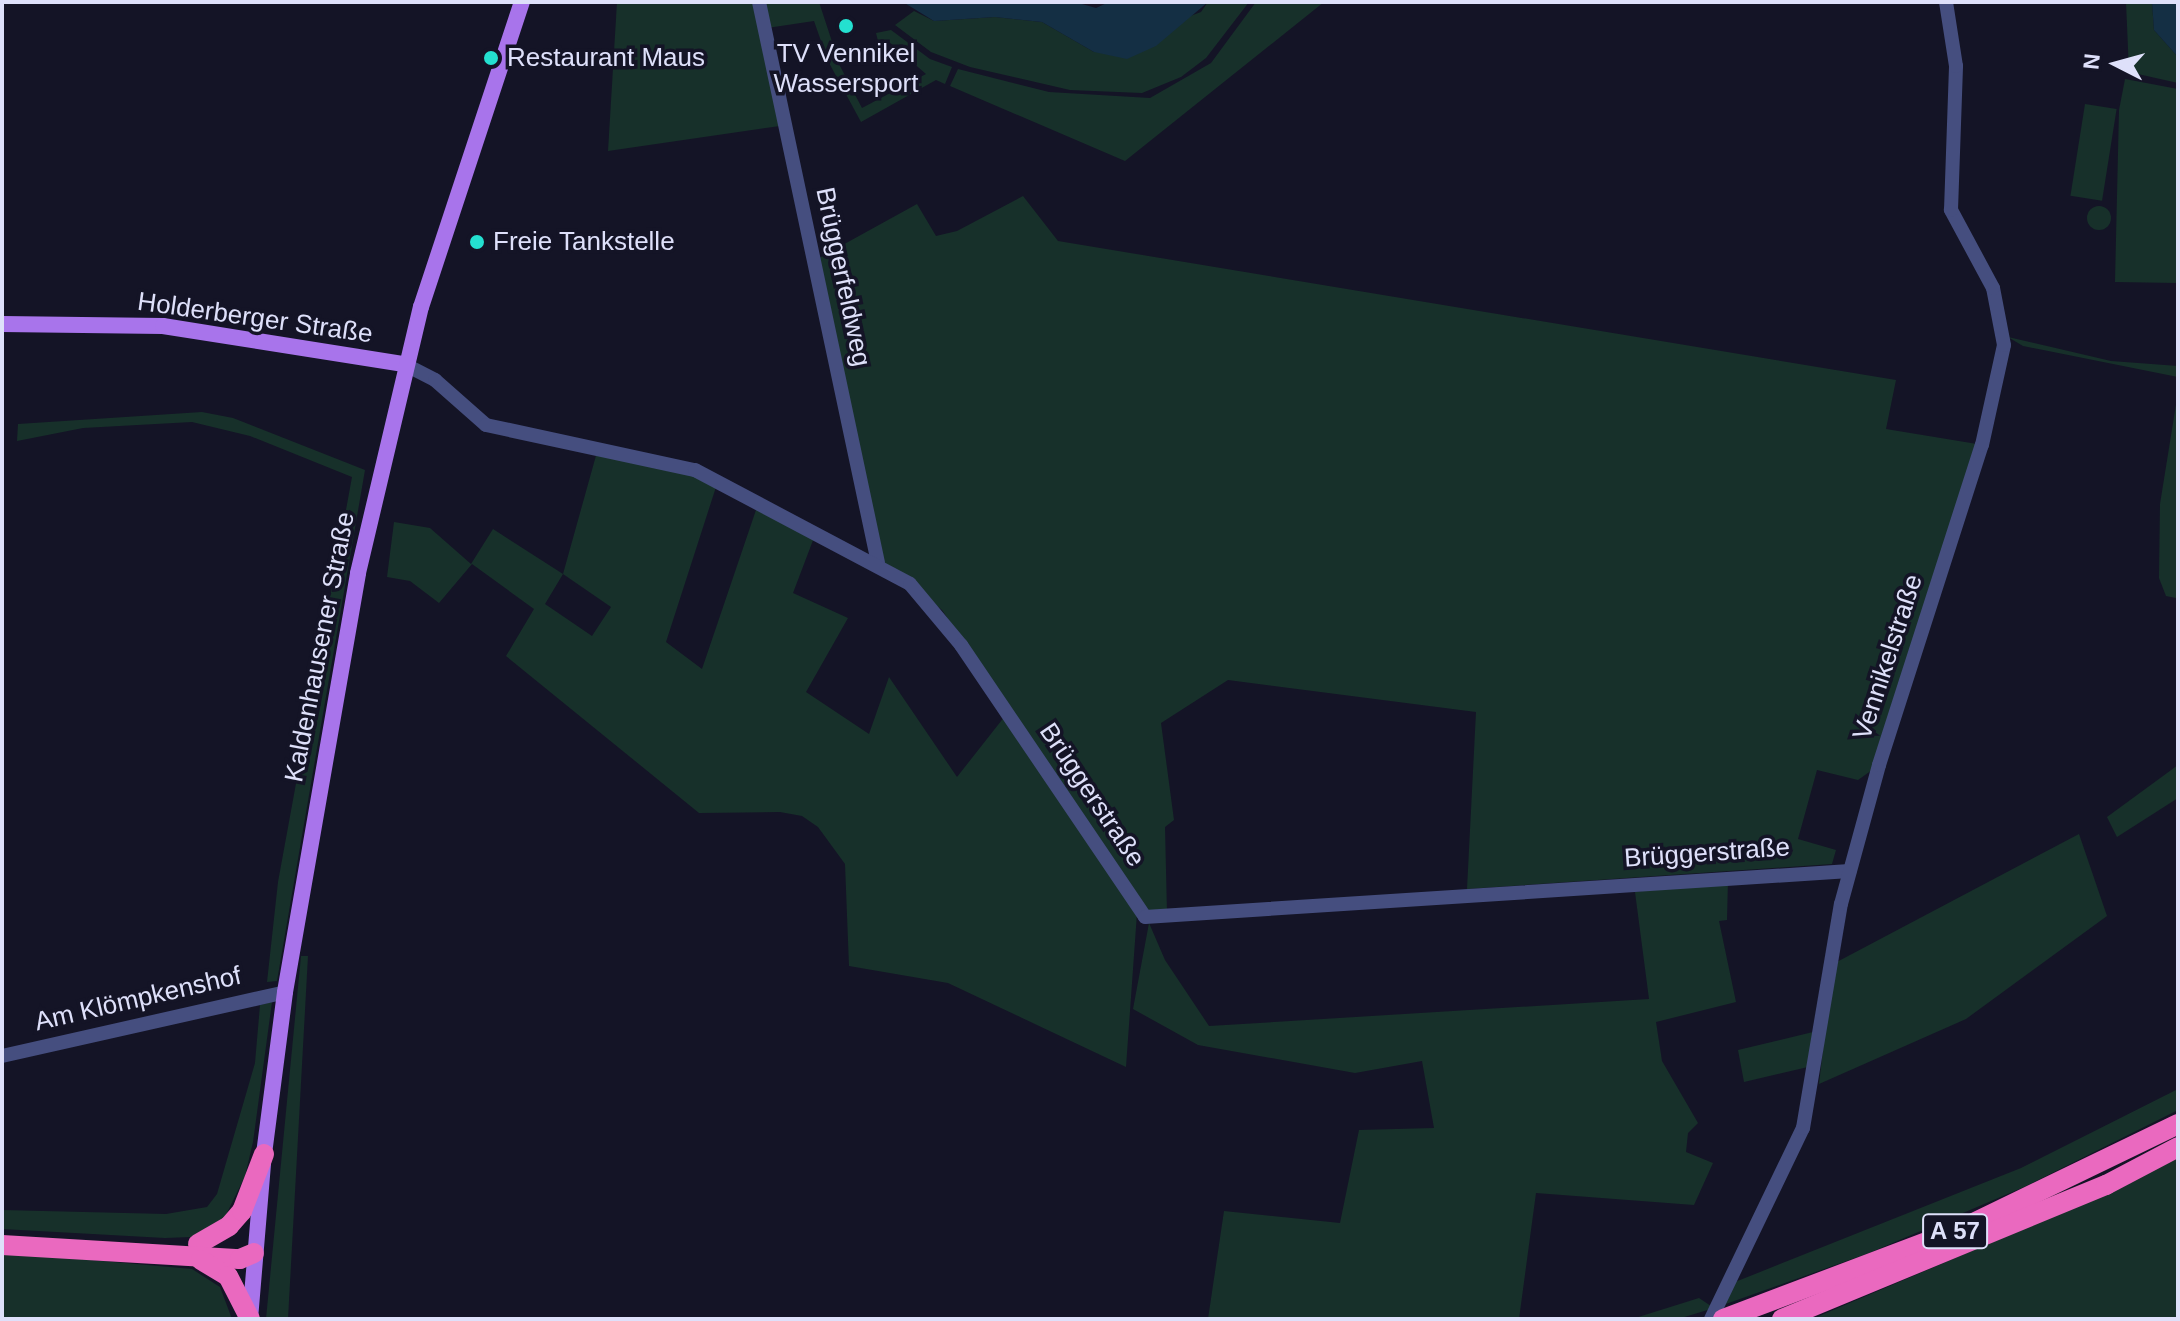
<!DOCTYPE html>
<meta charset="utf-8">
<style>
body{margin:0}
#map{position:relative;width:2180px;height:1321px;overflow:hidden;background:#141426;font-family:Arial,sans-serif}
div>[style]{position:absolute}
.green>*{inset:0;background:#17302a;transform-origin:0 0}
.round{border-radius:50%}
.water>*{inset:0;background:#142f44}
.minor>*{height:14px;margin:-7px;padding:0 7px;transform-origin:7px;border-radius:7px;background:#454e7f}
.major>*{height:16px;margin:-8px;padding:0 8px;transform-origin:8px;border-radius:8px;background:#a874eb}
.highway>*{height:20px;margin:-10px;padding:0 10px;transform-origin:10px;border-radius:10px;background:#ea69bf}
.dots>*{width:22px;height:22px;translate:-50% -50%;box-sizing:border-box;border:4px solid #141426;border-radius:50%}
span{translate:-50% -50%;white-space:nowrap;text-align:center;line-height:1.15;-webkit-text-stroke:7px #141426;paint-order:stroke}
.shield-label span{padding:2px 6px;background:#141426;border:2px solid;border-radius:6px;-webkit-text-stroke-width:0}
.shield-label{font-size:24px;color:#dee0fa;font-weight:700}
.poi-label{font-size:26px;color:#dee0fa}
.left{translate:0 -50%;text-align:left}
.street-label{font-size:26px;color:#dee0fa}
.frame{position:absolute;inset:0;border:4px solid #dee0fa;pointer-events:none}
.north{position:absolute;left:2076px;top:24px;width:80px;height:80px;-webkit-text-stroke:6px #141426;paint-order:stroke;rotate:276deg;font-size:22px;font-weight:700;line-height:32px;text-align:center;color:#dee0fa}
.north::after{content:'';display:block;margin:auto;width:28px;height:36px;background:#dee0fa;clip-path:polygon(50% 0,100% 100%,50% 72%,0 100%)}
</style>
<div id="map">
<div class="green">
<div style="clip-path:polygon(617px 2px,753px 2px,780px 126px,608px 151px)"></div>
<div style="clip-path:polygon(762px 2px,819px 2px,840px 66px,862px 108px,926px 74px,888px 41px,878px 41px,876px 33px,891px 30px,930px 59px,952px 67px,945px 84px,936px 80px,861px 122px,828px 61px,814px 21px,767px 28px)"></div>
<div style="clip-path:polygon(1208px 2px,1249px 2px,1206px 58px,1181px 77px,1142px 93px,1070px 90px,970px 67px,931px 52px,895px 25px,914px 11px,934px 21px,995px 17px,1042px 22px,1094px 52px,1201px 12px)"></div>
<div style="clip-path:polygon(1256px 2px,1324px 2px,1125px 161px,950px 86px,958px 69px,1049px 92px,1150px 98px,1211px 63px)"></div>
<div style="clip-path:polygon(2126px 2px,2152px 2px,2154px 30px,2178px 57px,2178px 83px,2129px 72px)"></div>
<div style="clip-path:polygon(2125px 79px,2178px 89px,2178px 283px,2115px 282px,2119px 110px)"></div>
<div style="left:2085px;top:104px;width:32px;height:93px;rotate:9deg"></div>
<div style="clip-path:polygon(1023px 196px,1058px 241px,1896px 380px,1886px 429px,1977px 444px,1872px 770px,1858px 780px,1817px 770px,1798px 839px,1836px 850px,1832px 864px,1467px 889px,1476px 712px,1228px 680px,1161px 723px,1174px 820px,1165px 827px,1167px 913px,1150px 911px,1136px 897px,942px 610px,882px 561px,819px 258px,917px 204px,936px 236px,957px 231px)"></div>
<div class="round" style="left:2087px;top:206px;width:24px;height:24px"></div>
<div style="clip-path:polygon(2008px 337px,2111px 361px,2178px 366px,2178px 377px,2023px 346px)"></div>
<div style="clip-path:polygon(2178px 392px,2178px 595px,2176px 598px,2166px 596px,2159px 578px,2160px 504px)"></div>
<div style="clip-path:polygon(202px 412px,233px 418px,365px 470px,277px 981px,267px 982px,278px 882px,352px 477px,250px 436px,192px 422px,83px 428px,17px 441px,18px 424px)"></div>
<div style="clip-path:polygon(evenodd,597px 452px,690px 473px,716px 487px,666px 642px,702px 669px,757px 507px,815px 535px,793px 593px,848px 618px,806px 692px,869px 734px,889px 677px,957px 777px,1005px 716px,1137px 913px,1126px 1067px,948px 983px,849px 966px,845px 864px,818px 827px,802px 816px,780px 812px,699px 813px,506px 656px,534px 609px,472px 564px,439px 603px,410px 581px,387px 577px,394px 522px,430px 528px,471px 564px,493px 529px,563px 574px,597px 452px,563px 574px,611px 607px,592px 636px,545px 604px,563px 574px)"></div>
<div style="clip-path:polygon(2178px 765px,2178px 798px,2117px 837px,2107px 817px)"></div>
<div style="clip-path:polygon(2079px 834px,2107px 916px,1966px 1019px,1819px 1084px,1833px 964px)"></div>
<div style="clip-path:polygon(1728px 880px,1727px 920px,1719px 921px,1736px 1002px,1656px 1022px,1662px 1061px,1698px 1123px,1688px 1133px,1686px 1152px,1713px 1163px,1694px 1205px,1536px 1193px,1519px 1319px,1208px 1319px,1224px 1211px,1340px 1223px,1359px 1130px,1434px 1128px,1422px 1061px,1355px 1073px,1198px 1045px,1133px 1009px,1149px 923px,1165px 960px,1209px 1026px,1649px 999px,1635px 892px)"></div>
<div style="clip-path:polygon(301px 956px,308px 956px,288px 1319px,266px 1319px)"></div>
<div style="clip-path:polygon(272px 1002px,253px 1142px,245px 1176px,225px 1217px,191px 1237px,165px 1238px,2px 1229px,2px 1210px,166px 1214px,207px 1207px,217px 1194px,255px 1063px,260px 1005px)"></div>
<div style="clip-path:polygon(1813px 1032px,1808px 1067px,1744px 1082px,1738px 1050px)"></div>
<div style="clip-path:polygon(2178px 1089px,2178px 1110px,2024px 1187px,1869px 1253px,1723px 1305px,1735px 1282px,2021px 1168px)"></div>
<div style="clip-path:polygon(2178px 1155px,2178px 1319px,1812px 1319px,2113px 1191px)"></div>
<div style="clip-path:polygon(2px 1252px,192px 1269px,220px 1287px,232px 1319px,2px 1319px)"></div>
<div style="clip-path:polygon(1699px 1298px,1714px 1308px,1678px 1319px,1632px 1319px)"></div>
</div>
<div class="water">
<div style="clip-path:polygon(903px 2px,1075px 2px,1096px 8px,1109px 2px,1208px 2px,1156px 46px,1127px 59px,1094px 52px,1042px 22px,995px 17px,934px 21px)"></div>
<div style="clip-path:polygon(2152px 2px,2178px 2px,2178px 57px,2154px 30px)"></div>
</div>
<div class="minor">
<div style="left:759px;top:2px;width:573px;rotate:78.02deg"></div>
<div style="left:404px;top:364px;width:35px;rotate:27deg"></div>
<div style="left:435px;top:380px;width:68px;rotate:41.4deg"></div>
<div style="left:486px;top:425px;width:214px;rotate:12.2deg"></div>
<div style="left:695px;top:470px;width:243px;rotate:27.9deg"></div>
<div style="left:910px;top:584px;width:80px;rotate:50.1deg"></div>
<div style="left:961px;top:645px;width:328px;rotate:55.9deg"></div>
<div style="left:1145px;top:917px;width:706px;rotate:-3.73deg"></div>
<div style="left:2px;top:1056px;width:290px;rotate:-12.7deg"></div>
<div style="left:1711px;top:1319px;width:212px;rotate:-64.3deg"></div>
<div style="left:1803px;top:1128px;width:227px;rotate:-80.4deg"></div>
<div style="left:1841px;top:904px;width:144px;rotate:-74.7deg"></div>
<div style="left:1879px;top:765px;width:336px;rotate:-72.2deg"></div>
<div style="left:1982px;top:445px;width:102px;rotate:-77.6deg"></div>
<div style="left:2004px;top:345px;width:58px;rotate:-100.9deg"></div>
<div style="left:1993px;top:288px;width:89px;rotate:-118.3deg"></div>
<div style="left:1951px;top:210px;width:144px;rotate:-88deg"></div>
<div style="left:1956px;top:66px;width:65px;rotate:-98.9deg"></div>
</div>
<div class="major">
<div style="left:2px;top:324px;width:161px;rotate:0.7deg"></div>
<div style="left:163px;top:326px;width:244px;rotate:9deg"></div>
<div style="left:250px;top:1319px;width:166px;rotate:-85.2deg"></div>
<div style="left:264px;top:1154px;width:163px;rotate:-82.6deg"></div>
<div style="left:285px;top:992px;width:425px;rotate:-80.1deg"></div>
<div style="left:358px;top:573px;width:273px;rotate:-76.7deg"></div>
<div style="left:421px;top:307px;width:321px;rotate:-71.7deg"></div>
</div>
<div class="highway">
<div style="left:198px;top:1244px;width:36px;rotate:-30deg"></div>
<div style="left:229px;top:1226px;width:20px;rotate:-49deg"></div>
<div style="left:242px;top:1211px;width:61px;rotate:-68.9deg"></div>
<div style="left:2px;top:1245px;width:238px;rotate:3.4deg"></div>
<div style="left:240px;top:1259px;width:15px;rotate:-23deg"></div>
<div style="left:201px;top:1260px;width:31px;rotate:31deg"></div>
<div style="left:228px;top:1276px;width:48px;rotate:62.9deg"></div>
<div style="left:1723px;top:1319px;width:254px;rotate:-20.7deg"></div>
<div style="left:1961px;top:1229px;width:241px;rotate:-25.8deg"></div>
<div style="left:1782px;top:1319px;width:351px;rotate:-22.5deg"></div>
<div style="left:2106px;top:1185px;width:81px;rotate:-27.8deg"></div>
</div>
<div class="dots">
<div style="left:846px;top:26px;background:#24e0d0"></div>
<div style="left:491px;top:58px;background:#24e0d0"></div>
<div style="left:477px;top:242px;background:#24e0d0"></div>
</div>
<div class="shield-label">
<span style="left:1955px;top:1231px">A 57</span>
</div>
<div class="poi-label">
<span style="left:846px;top:69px">TV Vennikel<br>Wassersport</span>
<span class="left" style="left:507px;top:58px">Restaurant Maus</span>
<span class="left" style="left:493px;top:242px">Freie Tankstelle</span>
</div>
<div class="street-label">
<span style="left:843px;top:277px;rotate:78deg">Brüggerfeldweg</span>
<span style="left:255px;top:318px;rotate:8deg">Holderberger Straße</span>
<span style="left:320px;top:647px;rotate:-79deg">Kaldenhausener Straße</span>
<span style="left:1888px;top:657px;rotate:-72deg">Vennikelstraße</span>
<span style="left:1092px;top:795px;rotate:56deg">Brüggerstraße</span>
<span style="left:1707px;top:853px;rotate:-4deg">Brüggerstraße</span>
<span style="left:138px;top:999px;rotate:-13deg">Am Klömpkenshof</span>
</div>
<div class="frame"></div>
<div class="north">N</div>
</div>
